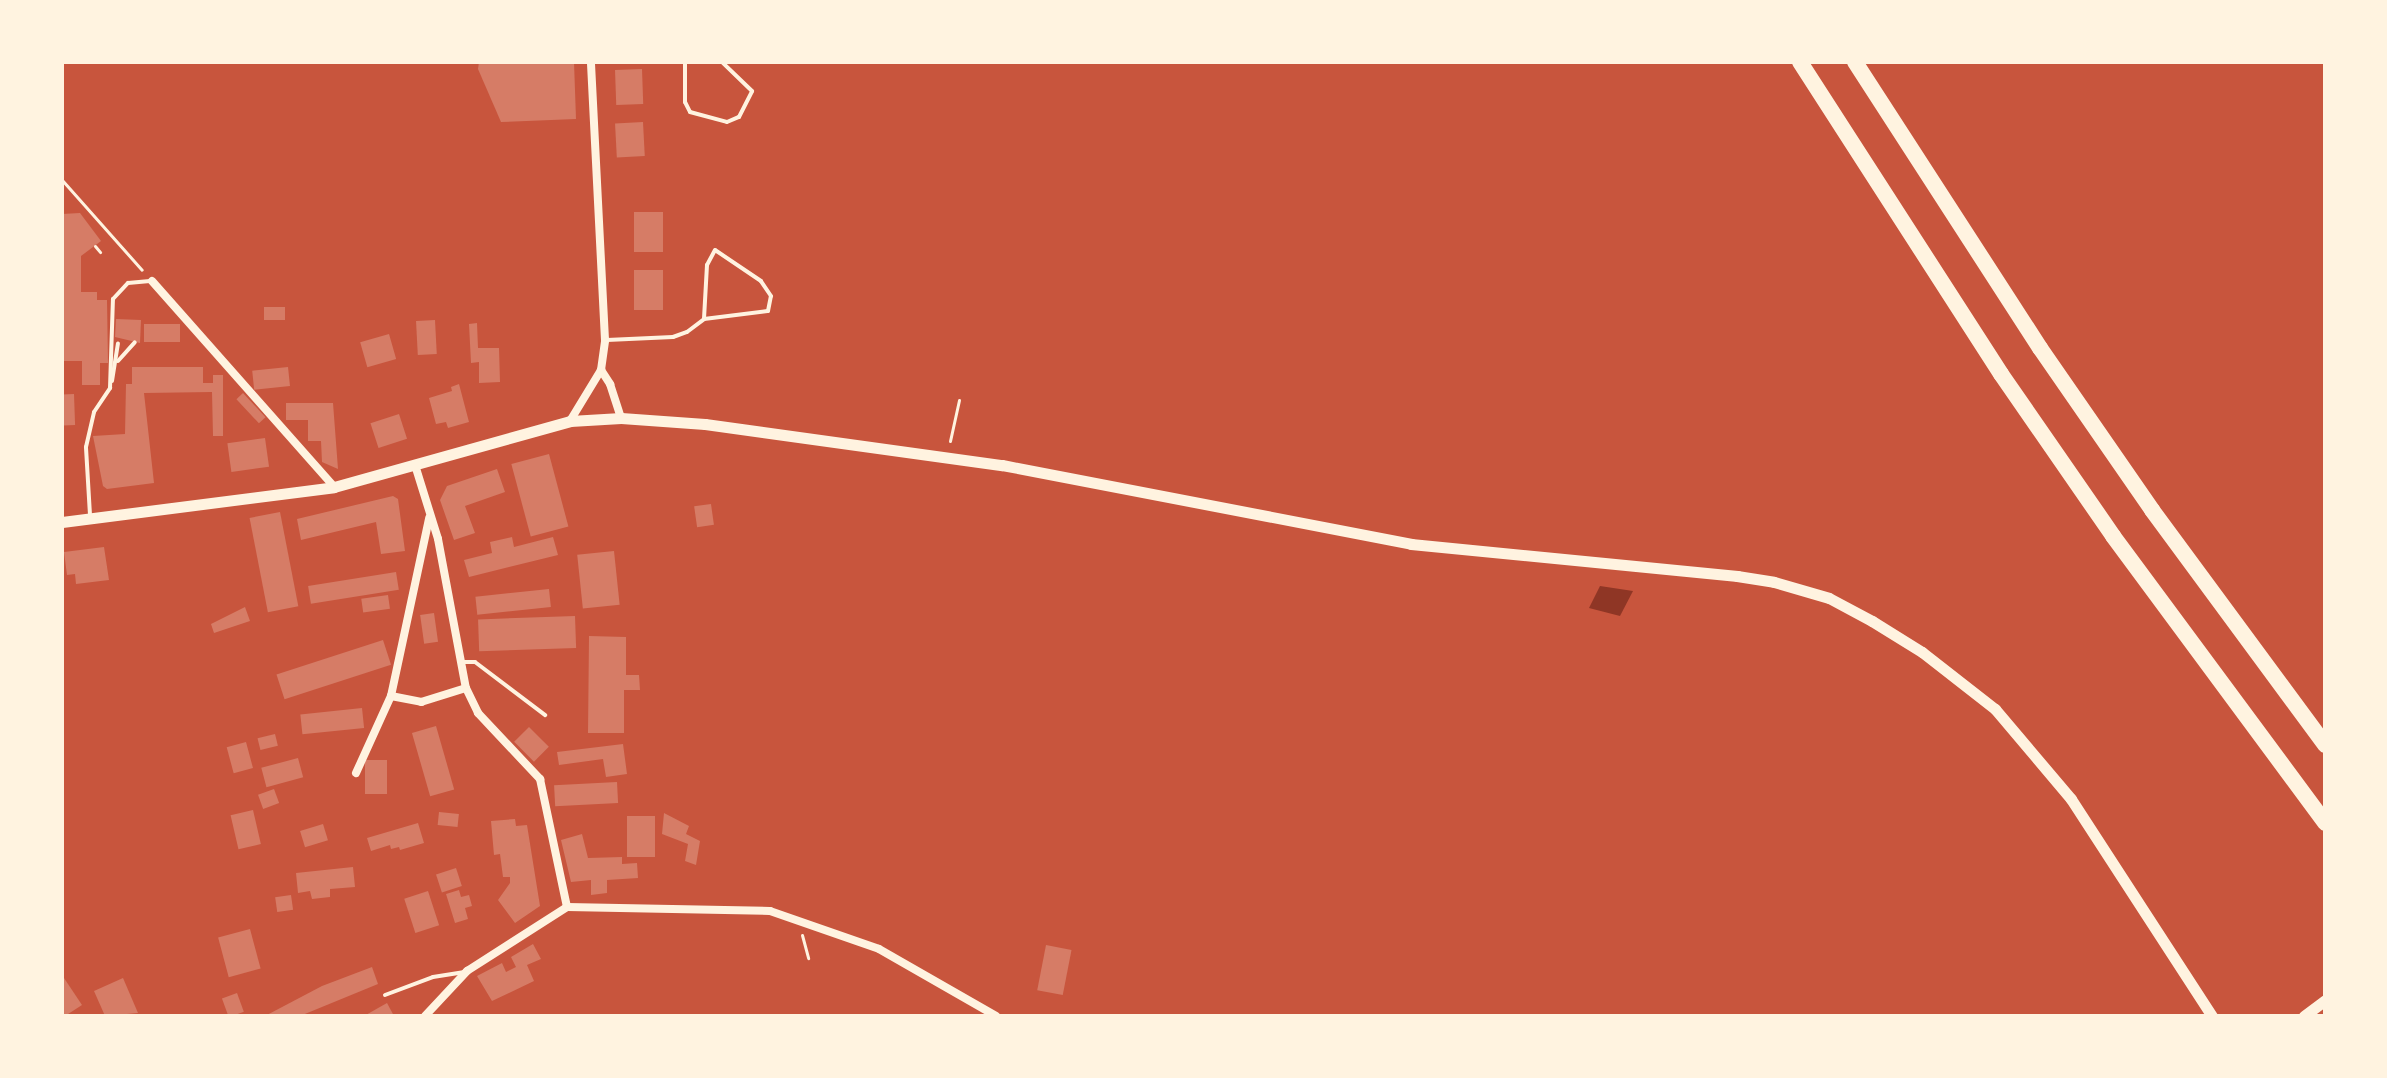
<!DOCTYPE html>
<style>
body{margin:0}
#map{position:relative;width:2387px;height:1078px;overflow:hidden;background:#c8553d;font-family:"IBM Plex Sans",sans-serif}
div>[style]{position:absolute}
.water>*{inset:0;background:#8f3625}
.building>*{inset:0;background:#d67c66;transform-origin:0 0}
.path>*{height:3px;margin:-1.5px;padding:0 1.5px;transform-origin:1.5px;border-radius:1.5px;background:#fff3e0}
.service>*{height:4px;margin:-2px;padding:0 2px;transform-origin:2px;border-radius:2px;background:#fff3e0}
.minor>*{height:8px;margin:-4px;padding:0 4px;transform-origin:4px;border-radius:4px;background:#fff3e0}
.tertiary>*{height:11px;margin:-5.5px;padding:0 5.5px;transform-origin:5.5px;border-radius:5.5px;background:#fff3e0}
.motorway>*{height:16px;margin:-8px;padding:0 8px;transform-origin:8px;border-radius:8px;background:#fff3e0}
span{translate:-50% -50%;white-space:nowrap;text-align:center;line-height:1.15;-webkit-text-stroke:8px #fff3e0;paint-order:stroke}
.frame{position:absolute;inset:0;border:64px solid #fff3e0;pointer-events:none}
</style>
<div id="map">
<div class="water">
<div style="clip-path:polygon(1600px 586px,1633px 591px,1620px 616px,1589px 608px)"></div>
</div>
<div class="building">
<div style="clip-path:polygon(479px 62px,574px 62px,576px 119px,501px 122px,478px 69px)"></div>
<div style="left:642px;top:69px;width:35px;height:27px;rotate:88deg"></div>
<div style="left:643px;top:122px;width:34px;height:28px;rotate:87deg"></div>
<div style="left:634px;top:212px;width:29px;height:40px"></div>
<div style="clip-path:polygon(80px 213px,101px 241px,81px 256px,81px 292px,97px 292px,97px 300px,107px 300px,108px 363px,100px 363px,100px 385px,82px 385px,82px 361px,62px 361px,62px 214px)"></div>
<div style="left:634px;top:270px;width:29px;height:40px"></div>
<div style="left:264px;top:307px;width:21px;height:13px"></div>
<div style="clip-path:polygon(116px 319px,141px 320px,140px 343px,115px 337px)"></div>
<div style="left:435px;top:320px;width:34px;height:19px;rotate:87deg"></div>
<div style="clip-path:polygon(477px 323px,478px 348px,499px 348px,500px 382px,479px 383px,479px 362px,471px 363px,469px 324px)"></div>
<div style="left:180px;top:324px;width:18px;height:36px;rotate:90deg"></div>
<div style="left:389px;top:334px;width:26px;height:30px;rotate:74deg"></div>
<div style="clip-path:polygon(132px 367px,203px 367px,203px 383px,213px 383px,213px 375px,223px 375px,223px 436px,213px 436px,212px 392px,144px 393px,154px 483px,107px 489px,103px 486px,93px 436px,125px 434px,126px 384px,132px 384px)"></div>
<div style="left:288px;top:367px;width:19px;height:36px;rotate:84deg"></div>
<div style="clip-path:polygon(459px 384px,469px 422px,448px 428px,446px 422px,436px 424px,429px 398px,452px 391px,451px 387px)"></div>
<div style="left:243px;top:393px;width:33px;height:9px;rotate:47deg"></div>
<div style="left:74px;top:394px;width:31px;height:12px;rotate:88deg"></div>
<div style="clip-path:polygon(286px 403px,333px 403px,338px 469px,322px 462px,321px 441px,308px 441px,308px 420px,286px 420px)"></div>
<div style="left:399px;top:414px;width:26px;height:30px;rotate:72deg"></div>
<div style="left:265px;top:438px;width:29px;height:38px;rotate:82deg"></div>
<div style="left:549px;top:454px;width:75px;height:39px;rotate:75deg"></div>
<div style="clip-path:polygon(497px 469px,505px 492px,465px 506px,475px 533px,454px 540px,440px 500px,447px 486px)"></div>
<div style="clip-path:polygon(393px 496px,398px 499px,405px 551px,381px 554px,376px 522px,301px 540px,297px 519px)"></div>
<div style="left:711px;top:504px;width:21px;height:17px;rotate:82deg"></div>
<div style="left:280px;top:512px;width:96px;height:31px;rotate:79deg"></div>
<div style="clip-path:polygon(512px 537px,514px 547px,553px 537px,558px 555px,469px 577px,464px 560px,492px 553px,490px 542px)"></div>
<div style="clip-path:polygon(104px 547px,109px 580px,76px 584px,75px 574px,67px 575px,64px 552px)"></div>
<div style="left:614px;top:551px;width:54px;height:37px;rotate:84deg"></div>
<div style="left:396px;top:572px;width:18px;height:89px;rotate:81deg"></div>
<div style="left:549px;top:589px;width:18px;height:74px;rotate:84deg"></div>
<div style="left:388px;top:595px;width:14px;height:27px;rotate:82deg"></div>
<div style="clip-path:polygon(245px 607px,250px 621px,214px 633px,211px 624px)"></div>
<div style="left:434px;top:613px;width:29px;height:14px;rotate:82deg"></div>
<div style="left:575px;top:616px;width:32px;height:97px;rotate:88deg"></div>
<div style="clip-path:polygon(589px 636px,626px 637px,626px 675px,639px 675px,640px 690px,624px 690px,624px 733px,588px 733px)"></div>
<div style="left:383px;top:640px;width:26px;height:112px;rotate:72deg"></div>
<div style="left:362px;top:708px;width:20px;height:62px;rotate:84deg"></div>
<div style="left:436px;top:726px;width:66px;height:25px;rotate:74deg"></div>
<div style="left:529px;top:727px;width:28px;height:21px;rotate:45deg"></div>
<div style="left:275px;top:734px;width:12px;height:18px;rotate:76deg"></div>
<div style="left:246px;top:742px;width:27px;height:20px;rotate:75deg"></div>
<div style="clip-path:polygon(623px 744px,627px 774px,606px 777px,603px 759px,559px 765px,557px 752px)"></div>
<div style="left:298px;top:758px;width:20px;height:38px;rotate:75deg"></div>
<div style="left:365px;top:760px;width:22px;height:34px"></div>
<div style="left:617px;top:782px;width:21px;height:63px;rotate:87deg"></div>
<div style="left:274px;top:789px;width:15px;height:17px;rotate:70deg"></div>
<div style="left:253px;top:810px;width:35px;height:23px;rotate:77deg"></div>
<div style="left:439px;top:812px;width:20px;height:13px;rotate:6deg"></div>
<div style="clip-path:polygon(664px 813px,689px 826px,686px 834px,700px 841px,696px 865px,685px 861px,688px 844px,662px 834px)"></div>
<div style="left:627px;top:816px;width:28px;height:41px"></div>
<div style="clip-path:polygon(515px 819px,516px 826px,527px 825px,540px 906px,515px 923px,498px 900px,510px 883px,510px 877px,503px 877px,500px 854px,494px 855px,491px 821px)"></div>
<div style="clip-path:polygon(418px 823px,424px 843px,400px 850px,399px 847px,391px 849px,390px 845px,371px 851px,367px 838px)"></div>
<div style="left:323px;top:824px;width:17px;height:24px;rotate:73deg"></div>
<div style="clip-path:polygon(582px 834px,588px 858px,622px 857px,622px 864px,637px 863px,638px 878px,607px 880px,607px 893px,591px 895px,591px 880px,571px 882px,561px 840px)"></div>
<div style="clip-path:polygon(353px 867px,355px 887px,330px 889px,330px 897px,312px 899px,310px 891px,298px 893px,296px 873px)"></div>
<div style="left:456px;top:868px;width:19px;height:21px;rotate:72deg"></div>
<div style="clip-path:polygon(459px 890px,461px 897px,469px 895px,472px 906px,465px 908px,468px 919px,455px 923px,446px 894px)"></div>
<div style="left:428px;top:891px;width:36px;height:25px;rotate:72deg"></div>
<div style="left:291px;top:895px;width:15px;height:16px;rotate:82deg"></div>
<div style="left:250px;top:929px;width:41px;height:33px;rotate:75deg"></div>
<div style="clip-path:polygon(533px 944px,541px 959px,527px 965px,534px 981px,492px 1001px,477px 976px,502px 963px,506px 972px,516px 967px,511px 957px)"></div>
<div style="left:1046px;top:945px;width:26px;height:46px;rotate:11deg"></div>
<div style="clip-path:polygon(372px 967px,378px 984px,300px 1016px,265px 1016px,322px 986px)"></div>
<div style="clip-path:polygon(62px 975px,82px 1005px,65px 1016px,62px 1016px)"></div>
<div style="clip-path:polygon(123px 978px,138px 1013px,105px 1016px,94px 991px)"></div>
<div style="left:237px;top:993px;width:20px;height:16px;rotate:70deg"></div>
<div style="clip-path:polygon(387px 1003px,394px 1016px,364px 1016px)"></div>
</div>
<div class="path">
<div style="left:62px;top:180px;width:120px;rotate:48.4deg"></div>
<div style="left:95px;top:246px;width:8px;rotate:50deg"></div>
<div style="left:950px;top:441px;width:42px;rotate:-77.6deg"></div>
<div style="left:802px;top:935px;width:24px;rotate:75deg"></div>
</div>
<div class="service">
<div style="left:685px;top:62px;width:40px;rotate:90deg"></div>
<div style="left:685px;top:102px;width:11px;rotate:63deg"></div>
<div style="left:690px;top:112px;width:38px;rotate:15deg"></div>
<div style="left:727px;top:122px;width:13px;rotate:-23deg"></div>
<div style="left:739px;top:117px;width:29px;rotate:-63deg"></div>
<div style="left:752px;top:91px;width:42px;rotate:-136deg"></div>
<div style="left:607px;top:340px;width:66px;rotate:-2.6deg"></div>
<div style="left:673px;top:337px;width:15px;rotate:-20deg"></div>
<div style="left:687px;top:332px;width:21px;rotate:-37deg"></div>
<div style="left:704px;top:319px;width:64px;rotate:-7.1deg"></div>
<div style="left:768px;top:311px;width:15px;rotate:-79deg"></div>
<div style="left:771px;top:296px;width:18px;rotate:-124deg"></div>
<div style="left:761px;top:281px;width:55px;rotate:-146deg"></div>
<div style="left:715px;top:250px;width:17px;rotate:118deg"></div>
<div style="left:707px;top:265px;width:54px;rotate:93.2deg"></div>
<div style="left:118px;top:361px;width:25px;rotate:-48deg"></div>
<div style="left:112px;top:381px;width:38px;rotate:-81deg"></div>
<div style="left:90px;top:515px;width:68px;rotate:-93.4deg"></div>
<div style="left:86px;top:447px;width:36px;rotate:-77deg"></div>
<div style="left:94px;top:412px;width:29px;rotate:-56deg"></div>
<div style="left:110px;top:388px;width:89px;rotate:-88.1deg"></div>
<div style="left:113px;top:299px;width:22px;rotate:-47deg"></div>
<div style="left:128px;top:283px;width:22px;rotate:-5deg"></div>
<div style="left:462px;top:662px;width:13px"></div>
<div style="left:475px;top:662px;width:88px;rotate:37.1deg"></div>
<div style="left:385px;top:995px;width:51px;rotate:-20.6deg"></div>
<div style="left:433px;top:977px;width:32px;rotate:-9deg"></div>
</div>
<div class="minor">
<div style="left:152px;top:281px;width:275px;rotate:48.5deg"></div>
<div style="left:601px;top:370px;width:17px;rotate:57deg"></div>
<div style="left:610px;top:384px;width:36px;rotate:72deg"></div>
<div style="left:570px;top:421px;width:60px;rotate:-58.7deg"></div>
<div style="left:601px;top:370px;width:30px;rotate:-82deg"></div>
<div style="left:605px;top:340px;width:278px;rotate:-92.9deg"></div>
<div style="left:415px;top:465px;width:77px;rotate:72.7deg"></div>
<div style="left:438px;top:539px;width:152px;rotate:79.4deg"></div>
<div style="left:466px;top:688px;width:28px;rotate:64deg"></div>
<div style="left:478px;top:713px;width:91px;rotate:46.8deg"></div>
<div style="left:540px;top:779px;width:131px;rotate:78.1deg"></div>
<div style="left:391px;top:696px;width:31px;rotate:11deg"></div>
<div style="left:421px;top:702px;width:47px;rotate:-17.3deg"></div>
<div style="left:356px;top:773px;width:85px;rotate:-65.6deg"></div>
<div style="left:391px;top:696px;width:182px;rotate:-77.9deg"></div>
<div style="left:425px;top:1016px;width:62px;rotate:-47deg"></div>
<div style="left:467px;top:971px;width:119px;rotate:-32.6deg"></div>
<div style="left:567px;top:907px;width:203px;rotate:1.1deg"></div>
<div style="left:770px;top:911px;width:115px;rotate:19.2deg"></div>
<div style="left:879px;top:949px;width:135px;rotate:29.8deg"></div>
</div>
<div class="tertiary">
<div style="left:62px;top:522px;width:274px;rotate:-7.3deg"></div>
<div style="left:334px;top:487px;width:245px;rotate:-15.6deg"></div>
<div style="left:570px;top:421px;width:51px;rotate:-3.4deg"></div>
<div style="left:621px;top:418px;width:84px;rotate:4.1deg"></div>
<div style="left:705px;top:424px;width:300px;rotate:7.9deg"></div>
<div style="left:1002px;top:465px;width:417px;rotate:10.9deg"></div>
<div style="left:1411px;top:544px;width:328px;rotate:5.6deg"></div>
<div style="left:1737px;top:576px;width:37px;rotate:9deg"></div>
<div style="left:1774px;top:582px;width:57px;rotate:16.2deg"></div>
<div style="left:1829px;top:598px;width:49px;rotate:28.1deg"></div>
<div style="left:1872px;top:621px;width:59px;rotate:31.8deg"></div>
<div style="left:1922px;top:652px;width:93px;rotate:38deg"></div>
<div style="left:1995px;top:709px;width:118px;rotate:49.8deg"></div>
<div style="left:2071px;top:799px;width:259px;rotate:57deg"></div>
<div style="left:2304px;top:1016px;width:26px;rotate:-37deg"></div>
</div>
<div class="motorway">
<div style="left:1800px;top:62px;width:371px;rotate:57.2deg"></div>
<div style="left:2001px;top:374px;width:197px;rotate:55.3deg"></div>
<div style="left:2113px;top:536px;width:357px;rotate:53.5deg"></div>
<div style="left:1855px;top:62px;width:341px;rotate:57.1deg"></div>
<div style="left:2040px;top:348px;width:197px;rotate:55.3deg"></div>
<div style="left:2152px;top:510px;width:292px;rotate:53.6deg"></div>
</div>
<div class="frame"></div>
</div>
